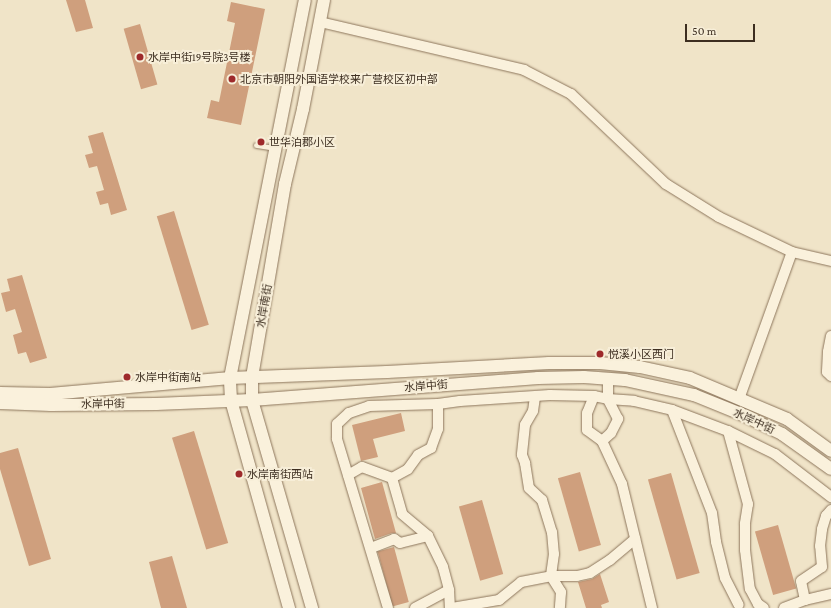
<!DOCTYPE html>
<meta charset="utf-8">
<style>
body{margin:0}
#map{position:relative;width:831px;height:608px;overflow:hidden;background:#f0e4c8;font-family:"Crimson Pro","Noto Sans SC",serif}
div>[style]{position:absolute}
.building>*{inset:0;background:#cf9f7d;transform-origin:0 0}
.roads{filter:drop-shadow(0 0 1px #8d765c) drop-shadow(0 0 1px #8d765c)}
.service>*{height:5px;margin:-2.5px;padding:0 2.5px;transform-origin:2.5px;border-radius:2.5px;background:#faf1dc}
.minor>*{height:10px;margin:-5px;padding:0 5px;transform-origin:5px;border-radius:5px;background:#faf1dc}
.tertiary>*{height:12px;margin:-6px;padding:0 6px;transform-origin:6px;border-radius:6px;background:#faf1dc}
.dots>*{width:11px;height:11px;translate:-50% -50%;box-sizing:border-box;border:2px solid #f7eed8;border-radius:50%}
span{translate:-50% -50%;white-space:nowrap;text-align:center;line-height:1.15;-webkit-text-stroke:4px #f7eed8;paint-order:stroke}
.poi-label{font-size:11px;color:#3d2e20}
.left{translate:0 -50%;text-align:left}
.street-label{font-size:11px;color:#3d2e20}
.scale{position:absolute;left:685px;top:24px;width:70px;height:18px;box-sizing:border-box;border:2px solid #3d2e20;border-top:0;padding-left:5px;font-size:12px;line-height:14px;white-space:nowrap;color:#3d2e20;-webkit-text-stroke:3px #f7eed8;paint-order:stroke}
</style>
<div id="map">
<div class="building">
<div style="clip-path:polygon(66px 0,85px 0,93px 28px,76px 32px)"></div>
<div style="clip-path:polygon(231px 2px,265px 9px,241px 125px,207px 118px,211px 100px,219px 102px,235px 23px,227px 21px)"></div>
<div style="left:140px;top:24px;width:63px;height:17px;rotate:74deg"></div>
<div style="clip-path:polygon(103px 132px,127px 210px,111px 215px,108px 203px,100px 205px,96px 192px,104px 190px,97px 166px,89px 168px,85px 155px,93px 153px,88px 136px)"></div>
<div style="left:174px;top:211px;width:119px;height:18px;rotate:73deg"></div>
<div style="clip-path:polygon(22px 275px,47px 358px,30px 363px,26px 352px,18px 354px,13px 335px,22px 332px,15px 309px,6px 312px,1px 293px,10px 291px,7px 279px)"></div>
<div style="clip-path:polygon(401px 413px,405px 431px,373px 439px,378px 457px,361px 461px,352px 425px)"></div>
<div style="left:194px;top:431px;width:117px;height:23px;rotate:73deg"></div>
<div style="clip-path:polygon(18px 448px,51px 559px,29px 566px,0 469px,0 453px)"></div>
<div style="left:580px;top:472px;width:76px;height:23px;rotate:74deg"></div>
<div style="left:671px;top:473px;width:104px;height:24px;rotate:74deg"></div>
<div style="clip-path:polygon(382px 482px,396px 533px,392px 533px,375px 539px,361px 488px)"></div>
<div style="left:482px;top:500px;width:77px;height:24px;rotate:74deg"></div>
<div style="left:778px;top:525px;width:66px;height:24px;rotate:74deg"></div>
<div style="left:394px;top:547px;width:57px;height:17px;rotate:75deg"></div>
<div style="clip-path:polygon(172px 556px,187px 608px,161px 608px,149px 562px)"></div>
<div style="clip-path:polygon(600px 574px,609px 602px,601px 605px,602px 608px,586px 608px,578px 582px,592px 579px)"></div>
</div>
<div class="roads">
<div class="service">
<div style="left:256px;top:145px;width:19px;rotate:9deg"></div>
</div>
<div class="minor">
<div style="left:320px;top:22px;width:210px;rotate:13.2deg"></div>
<div style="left:524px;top:70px;width:53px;rotate:27.1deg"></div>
<div style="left:571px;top:94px;width:131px;rotate:43.5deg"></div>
<div style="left:666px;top:184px;width:62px;rotate:31.9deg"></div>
<div style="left:719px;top:217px;width:81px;rotate:25.6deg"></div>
<div style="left:792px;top:252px;width:40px;rotate:13deg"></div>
<div style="left:831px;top:336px;width:16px;rotate:101deg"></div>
<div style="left:828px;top:352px;width:20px;rotate:93deg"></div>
<div style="left:827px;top:372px;width:6px;rotate:45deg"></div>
<div style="left:594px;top:396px;width:18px;rotate:112deg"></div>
<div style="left:587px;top:413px;width:17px;rotate:90deg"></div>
<div style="left:587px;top:430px;width:19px;rotate:36deg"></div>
<div style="left:535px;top:397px;width:14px;rotate:98deg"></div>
<div style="left:533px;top:411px;width:16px;rotate:120deg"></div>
<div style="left:525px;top:425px;width:30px;rotate:96deg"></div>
<div style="left:522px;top:455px;width:9px;rotate:69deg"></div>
<div style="left:525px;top:463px;width:25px;rotate:81deg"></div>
<div style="left:529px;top:488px;width:18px;rotate:43deg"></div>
<div style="left:542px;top:500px;width:34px;rotate:73deg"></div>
<div style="left:552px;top:532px;width:22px;rotate:85deg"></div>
<div style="left:554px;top:554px;width:22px;rotate:98deg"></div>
<div style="left:551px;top:576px;width:19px;rotate:58deg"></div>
<div style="left:561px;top:592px;width:16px;rotate:94deg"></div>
<div style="left:739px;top:399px;width:156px;rotate:-70.2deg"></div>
<div style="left:672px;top:410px;width:110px;rotate:68.8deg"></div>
<div style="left:712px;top:513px;width:29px;rotate:82deg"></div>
<div style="left:716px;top:542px;width:37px;rotate:76deg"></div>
<div style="left:725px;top:578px;width:30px;rotate:63deg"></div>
<div style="left:728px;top:431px;width:76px;rotate:74.7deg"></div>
<div style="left:748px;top:504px;width:20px;rotate:99deg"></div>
<div style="left:745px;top:524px;width:26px;rotate:90deg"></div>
<div style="left:745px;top:550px;width:39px;rotate:83deg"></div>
<div style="left:750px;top:589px;width:17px;rotate:62deg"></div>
<div style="left:758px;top:604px;width:7px;rotate:34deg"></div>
<div style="left:348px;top:475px;width:16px;rotate:-30deg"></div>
<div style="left:362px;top:467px;width:32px;rotate:20deg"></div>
<div style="left:392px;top:478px;width:18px;rotate:-29deg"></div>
<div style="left:408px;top:469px;width:17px;rotate:-54deg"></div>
<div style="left:418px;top:455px;width:15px;rotate:-28deg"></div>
<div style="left:431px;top:448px;width:20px;rotate:-70deg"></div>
<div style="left:438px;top:429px;width:25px;rotate:-90deg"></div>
<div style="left:392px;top:478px;width:37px;rotate:74deg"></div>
<div style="left:402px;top:514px;width:34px;rotate:40deg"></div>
<div style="left:428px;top:536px;width:34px;rotate:64deg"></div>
<div style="left:443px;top:567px;width:24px;rotate:75deg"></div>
<div style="left:449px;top:590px;width:18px;rotate:87deg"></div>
<div style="left:371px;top:548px;width:25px;rotate:-21deg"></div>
<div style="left:394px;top:539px;width:7px;rotate:34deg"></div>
<div style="left:400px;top:543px;width:29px;rotate:-14deg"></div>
<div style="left:805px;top:600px;width:27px;rotate:-13deg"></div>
<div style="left:388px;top:608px;width:177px;rotate:-106.8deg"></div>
<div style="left:337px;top:439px;width:15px;rotate:-90deg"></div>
<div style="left:337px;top:424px;width:16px;rotate:-43deg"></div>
<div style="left:349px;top:413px;width:21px;rotate:-19deg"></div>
<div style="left:369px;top:406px;width:69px;rotate:-1.7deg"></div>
<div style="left:438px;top:404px;width:22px;rotate:-8deg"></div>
<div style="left:460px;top:401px;width:90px;rotate:-3.8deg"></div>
<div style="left:550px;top:395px;width:44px;rotate:1.3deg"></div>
<div style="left:594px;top:396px;width:14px;rotate:12deg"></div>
<div style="left:608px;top:399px;width:20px;rotate:-90deg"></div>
<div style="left:415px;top:608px;width:38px;rotate:-28deg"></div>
<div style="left:452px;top:608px;width:48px;rotate:-9.7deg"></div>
<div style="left:499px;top:600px;width:28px;rotate:-39deg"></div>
<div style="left:521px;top:582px;width:31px;rotate:-11deg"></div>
<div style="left:551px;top:576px;width:26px"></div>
<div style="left:577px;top:576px;width:13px;rotate:-13deg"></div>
<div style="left:590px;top:573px;width:24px;rotate:-33deg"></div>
<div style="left:610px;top:560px;width:33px;rotate:-40deg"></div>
<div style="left:652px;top:608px;width:128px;rotate:-103.6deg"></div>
<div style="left:622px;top:484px;width:47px;rotate:-114.9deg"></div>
<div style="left:602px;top:441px;width:12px;rotate:-42deg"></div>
<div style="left:611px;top:433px;width:16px;rotate:-63deg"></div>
<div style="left:618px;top:419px;width:22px;rotate:-117deg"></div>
<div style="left:608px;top:399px;width:26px;rotate:4deg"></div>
<div style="left:634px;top:401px;width:39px;rotate:13deg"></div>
<div style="left:672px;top:410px;width:60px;rotate:20.6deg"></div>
<div style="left:728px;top:431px;width:52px;rotate:26.1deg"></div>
<div style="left:775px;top:454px;width:71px;rotate:37.5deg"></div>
<div style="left:784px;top:608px;width:22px;rotate:-21deg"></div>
<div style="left:805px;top:600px;width:19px;rotate:-102deg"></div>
<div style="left:801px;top:581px;width:25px;rotate:-34deg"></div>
<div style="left:822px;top:567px;width:21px;rotate:-95deg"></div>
<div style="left:820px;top:546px;width:17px;rotate:-83deg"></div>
<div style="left:822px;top:529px;width:14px;rotate:-73deg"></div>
<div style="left:826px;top:516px;width:8px;rotate:-50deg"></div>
</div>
<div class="tertiary">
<div style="left:0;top:393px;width:50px;rotate:1.1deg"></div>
<div style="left:50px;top:394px;width:181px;rotate:-5.1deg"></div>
<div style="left:230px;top:378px;width:157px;rotate:-2.2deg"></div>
<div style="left:387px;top:372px;width:162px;rotate:-3.2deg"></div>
<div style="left:549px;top:363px;width:51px"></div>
<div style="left:600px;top:363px;width:40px;rotate:5.7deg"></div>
<div style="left:640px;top:367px;width:51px;rotate:12.4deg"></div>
<div style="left:690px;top:378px;width:105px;rotate:22.9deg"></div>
<div style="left:787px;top:419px;width:54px;rotate:36deg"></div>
<div style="left:0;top:403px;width:51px;rotate:2.2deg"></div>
<div style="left:51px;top:405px;width:105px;rotate:-0.5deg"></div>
<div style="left:156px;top:404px;width:96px;rotate:-2.4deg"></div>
<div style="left:252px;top:400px;width:287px;rotate:-4.4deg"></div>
<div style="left:538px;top:378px;width:46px;rotate:-1.2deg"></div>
<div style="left:584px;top:377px;width:41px;rotate:4.2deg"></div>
<div style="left:625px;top:380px;width:71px;rotate:12.3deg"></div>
<div style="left:694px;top:395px;width:51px;rotate:22deg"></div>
<div style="left:741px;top:414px;width:46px;rotate:26deg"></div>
<div style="left:782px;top:434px;width:60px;rotate:35.5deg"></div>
<div style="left:289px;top:608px;width:216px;rotate:-105.6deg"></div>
<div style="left:231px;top:400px;width:22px;rotate:-93deg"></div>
<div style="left:230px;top:378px;width:385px;rotate:-78.8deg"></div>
<div style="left:312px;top:608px;width:216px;rotate:-106.1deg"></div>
<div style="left:252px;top:400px;width:23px;rotate:-90deg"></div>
<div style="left:252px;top:377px;width:196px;rotate:-80.3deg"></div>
<div style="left:285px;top:184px;width:77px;rotate:-76.5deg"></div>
<div style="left:303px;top:109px;width:111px;rotate:-79.1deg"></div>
</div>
</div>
<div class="dots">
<div style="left:140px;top:57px;background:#9e2a2b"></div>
<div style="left:232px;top:79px;background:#9e2a2b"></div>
<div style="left:261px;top:142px;background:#9e2a2b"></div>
<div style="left:600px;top:354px;background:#9e2a2b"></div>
<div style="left:127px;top:377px;background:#9e2a2b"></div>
<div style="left:239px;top:474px;background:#9e2a2b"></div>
</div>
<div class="poi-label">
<span class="left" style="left:148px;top:57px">水岸中街19号院3号楼</span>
<span class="left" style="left:240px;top:79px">北京市朝阳外国语学校来广营校区初中部</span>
<span class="left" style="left:269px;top:142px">世华泊郡小区</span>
<span class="left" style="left:608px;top:354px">悦溪小区西门</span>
<span class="left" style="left:135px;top:377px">水岸中街南站</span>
<span class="left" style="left:247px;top:474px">水岸南街西站</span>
</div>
<div class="street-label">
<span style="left:264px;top:306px;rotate:-80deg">水岸南街</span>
<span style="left:426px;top:386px;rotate:-5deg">水岸中街</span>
<span style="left:103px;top:404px;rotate:-1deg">水岸中街</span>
<span style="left:754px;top:421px;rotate:25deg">水岸中街</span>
</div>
<div class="scale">50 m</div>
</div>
